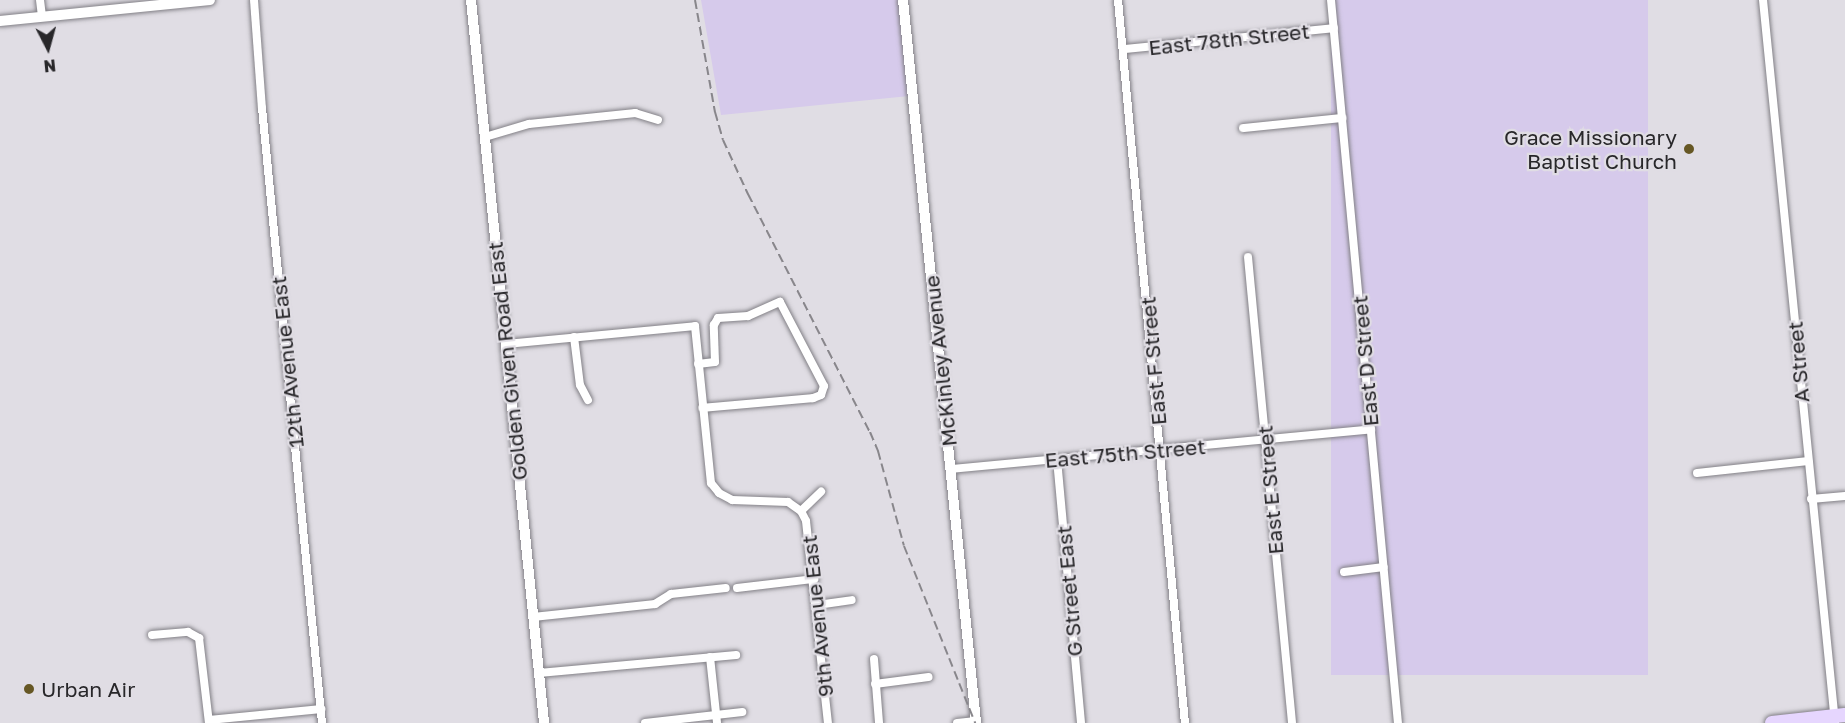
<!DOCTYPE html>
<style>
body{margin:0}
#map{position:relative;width:1845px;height:723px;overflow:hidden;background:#e0dde4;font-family:"Golos Text",sans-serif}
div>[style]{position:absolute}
.green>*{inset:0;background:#d6caeb;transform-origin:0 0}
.roads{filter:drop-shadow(0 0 2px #828086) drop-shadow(0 0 2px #828086)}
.minor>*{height:8px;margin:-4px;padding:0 4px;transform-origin:4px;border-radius:4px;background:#fff}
.tertiary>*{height:10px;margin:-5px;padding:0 5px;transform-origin:5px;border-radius:5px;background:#fff}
.primary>*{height:14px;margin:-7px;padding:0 7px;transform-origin:7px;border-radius:7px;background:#e6d6fe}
.rail>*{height:2px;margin-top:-1px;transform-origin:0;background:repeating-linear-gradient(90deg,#88868b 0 9px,transparent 0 13.5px)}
.dots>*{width:16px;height:16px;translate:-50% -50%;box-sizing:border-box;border:3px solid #e0dde4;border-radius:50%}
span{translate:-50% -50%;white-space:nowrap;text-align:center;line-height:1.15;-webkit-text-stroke:4.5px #e0dde4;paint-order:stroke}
.street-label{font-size:21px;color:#28272a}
.poi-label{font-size:21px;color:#28272a}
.right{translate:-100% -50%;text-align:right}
.left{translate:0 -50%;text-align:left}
.north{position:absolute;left:18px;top:18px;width:60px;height:60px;-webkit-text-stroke:4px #e0dde4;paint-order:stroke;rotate:174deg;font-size:16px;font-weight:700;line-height:24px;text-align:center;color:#28272a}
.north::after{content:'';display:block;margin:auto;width:21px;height:27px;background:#28272a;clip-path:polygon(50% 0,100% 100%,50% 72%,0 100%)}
</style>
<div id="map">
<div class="green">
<div style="clip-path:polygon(701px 0,899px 0,909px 96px,721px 115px)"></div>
<div style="left:1331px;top:0;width:317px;height:675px"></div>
</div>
<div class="roads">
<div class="minor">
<div style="left:40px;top:0;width:16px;rotate:83deg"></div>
<div style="left:254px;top:0;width:108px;rotate:85.8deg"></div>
<div style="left:262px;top:108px;width:618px;rotate:84.43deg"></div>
<div style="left:1118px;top:0;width:726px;rotate:84.71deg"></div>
<div style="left:1331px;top:0;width:726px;rotate:84.71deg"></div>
<div style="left:1763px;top:0;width:727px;rotate:84.31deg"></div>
<div style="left:1124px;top:49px;width:211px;rotate:-5.7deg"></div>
<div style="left:1243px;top:128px;width:100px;rotate:-5.8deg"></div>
<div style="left:485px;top:137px;width:46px;rotate:-16.5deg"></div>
<div style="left:529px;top:124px;width:107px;rotate:-5.9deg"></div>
<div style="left:635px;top:113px;width:24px;rotate:17deg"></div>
<div style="left:1248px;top:257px;width:468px;rotate:84.6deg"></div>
<div style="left:574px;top:337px;width:48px;rotate:82.9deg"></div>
<div style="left:580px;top:385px;width:17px;rotate:62deg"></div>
<div style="left:506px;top:344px;width:190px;rotate:-5.4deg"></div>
<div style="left:695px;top:326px;width:158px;rotate:84.2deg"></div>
<div style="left:711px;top:483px;width:13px;rotate:51deg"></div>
<div style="left:719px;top:493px;width:15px;rotate:28deg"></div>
<div style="left:732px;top:500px;width:56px;rotate:2deg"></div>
<div style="left:788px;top:502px;width:16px;rotate:35deg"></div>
<div style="left:801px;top:511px;width:11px;rotate:63deg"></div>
<div style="left:806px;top:521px;width:203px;rotate:83.8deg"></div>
<div style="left:698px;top:364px;width:17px;rotate:-7deg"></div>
<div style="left:715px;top:362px;width:37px;rotate:-92deg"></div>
<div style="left:714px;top:325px;width:8px;rotate:-60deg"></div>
<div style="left:718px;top:318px;width:30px;rotate:-4deg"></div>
<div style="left:748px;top:316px;width:35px;rotate:-24deg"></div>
<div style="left:780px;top:302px;width:95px;rotate:62.4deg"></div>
<div style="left:824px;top:386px;width:9px;rotate:108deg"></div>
<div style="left:821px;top:395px;width:9px;rotate:159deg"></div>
<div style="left:813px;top:398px;width:111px;rotate:174.9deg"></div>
<div style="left:1057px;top:459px;width:265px;rotate:84.8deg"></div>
<div style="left:951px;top:469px;width:422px;rotate:-5.4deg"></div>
<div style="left:1697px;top:473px;width:112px;rotate:-6.2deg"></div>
<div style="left:1811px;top:499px;width:34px;rotate:-5deg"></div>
<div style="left:801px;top:511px;width:28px;rotate:-44deg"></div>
<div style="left:1344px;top:572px;width:40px;rotate:-7.1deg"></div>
<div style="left:737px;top:588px;width:78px;rotate:-6.7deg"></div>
<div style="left:817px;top:605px;width:35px;rotate:-8deg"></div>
<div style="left:533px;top:617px;width:123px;rotate:-6.1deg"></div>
<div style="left:655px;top:604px;width:19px;rotate:-32deg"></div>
<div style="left:671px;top:594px;width:55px;rotate:-6.2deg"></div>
<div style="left:152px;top:635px;width:36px;rotate:-5deg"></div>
<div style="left:188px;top:632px;width:13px;rotate:29deg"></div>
<div style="left:199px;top:638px;width:86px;rotate:83.3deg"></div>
<div style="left:710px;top:657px;width:66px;rotate:83.9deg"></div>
<div style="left:874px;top:659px;width:64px;rotate:85.5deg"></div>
<div style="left:539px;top:673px;width:198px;rotate:-5.2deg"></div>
<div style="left:875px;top:684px;width:54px;rotate:-7.4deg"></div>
<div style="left:209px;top:720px;width:113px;rotate:-5.6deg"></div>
<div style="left:645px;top:723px;width:98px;rotate:-6.5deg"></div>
<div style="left:957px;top:723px;width:19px;rotate:-6deg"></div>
</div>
<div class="tertiary">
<div style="left:471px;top:0;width:727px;rotate:84.23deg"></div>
<div style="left:903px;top:0;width:727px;rotate:84.23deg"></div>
<div style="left:0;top:21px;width:211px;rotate:-5.7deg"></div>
</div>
<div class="primary">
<div style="left:1772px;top:723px;width:73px;rotate:-6.3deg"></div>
</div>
</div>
<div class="rail">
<div style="left:695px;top:0;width:114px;rotate:79.9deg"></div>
<div style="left:715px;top:112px;width:29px;rotate:74deg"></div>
<div style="left:723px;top:140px;width:60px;rotate:65.2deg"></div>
<div style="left:748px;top:194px;width:267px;rotate:62.9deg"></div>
<div style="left:870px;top:432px;width:21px;rotate:67deg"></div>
<div style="left:878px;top:451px;width:98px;rotate:74.7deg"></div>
<div style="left:904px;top:546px;width:191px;rotate:68.1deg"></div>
</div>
<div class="dots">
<div style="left:1689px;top:149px;background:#665724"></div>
<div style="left:29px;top:689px;background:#665724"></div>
</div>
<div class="street-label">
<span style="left:1229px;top:39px;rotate:-6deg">East 78th Street</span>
<span style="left:507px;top:361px;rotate:-96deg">Golden Given Road East</span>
<span style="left:940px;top:361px;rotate:-96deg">McKinley Avenue</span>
<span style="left:1153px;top:361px;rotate:-95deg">East F Street</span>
<span style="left:1365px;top:361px;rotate:-95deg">East D Street</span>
<span style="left:287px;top:362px;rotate:-96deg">12th Avenue East</span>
<span style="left:1798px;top:362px;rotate:-95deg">A Street</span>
<span style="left:1125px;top:453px;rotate:-5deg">East 75th Street</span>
<span style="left:1270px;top:490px;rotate:-95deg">East E Street</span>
<span style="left:1069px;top:591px;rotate:-95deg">G Street East</span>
<span style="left:817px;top:616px;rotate:-96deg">9th Avenue East</span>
</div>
<div class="poi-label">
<span class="right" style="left:1677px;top:149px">Grace Missionary<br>Baptist Church</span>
<span class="left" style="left:41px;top:689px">Urban Air</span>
</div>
<div class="north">N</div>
</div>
